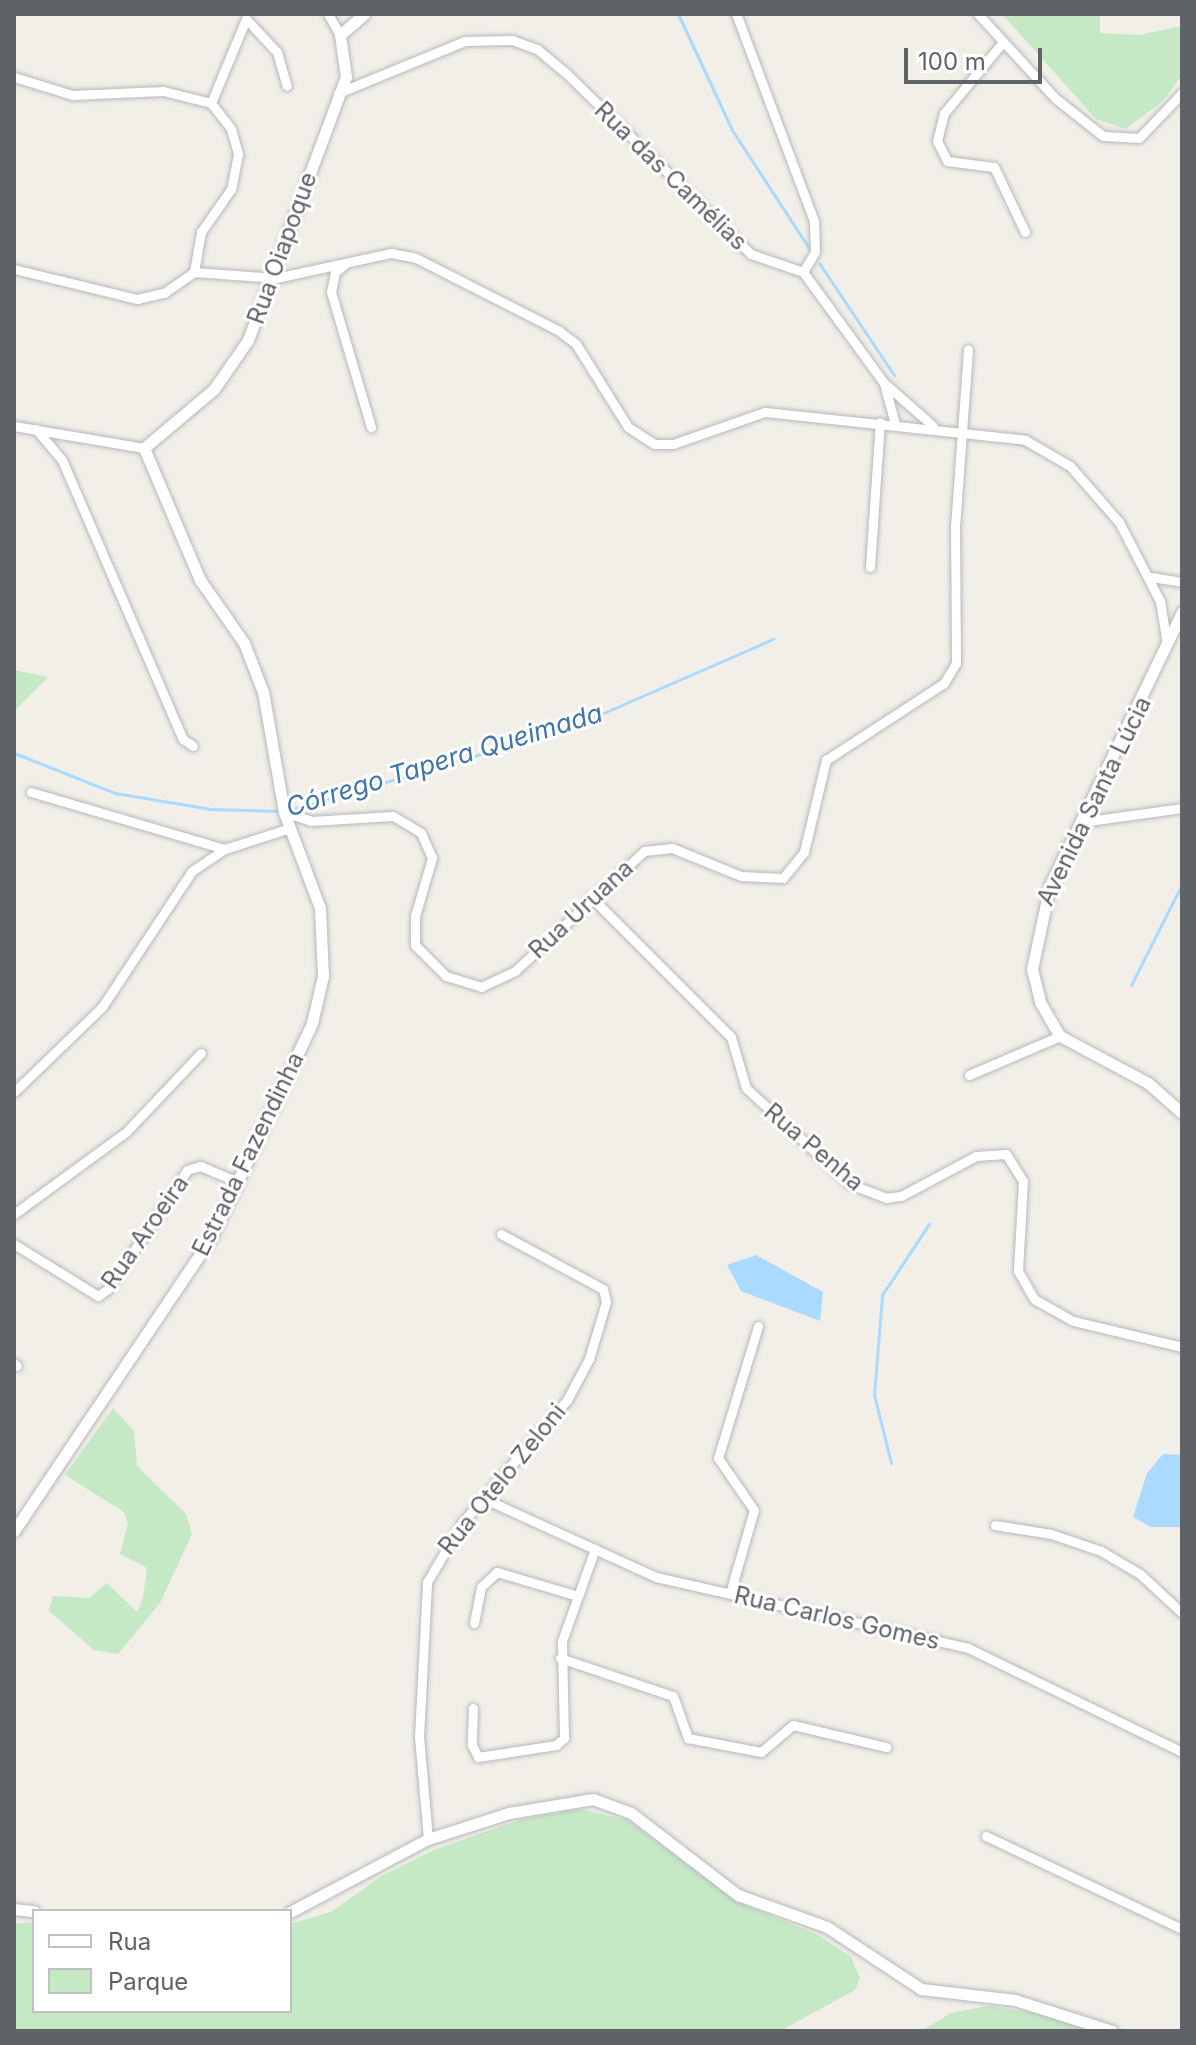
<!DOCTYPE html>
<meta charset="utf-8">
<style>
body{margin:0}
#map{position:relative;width:1196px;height:2045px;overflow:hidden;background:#f1efe8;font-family:Inter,sans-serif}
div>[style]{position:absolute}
.green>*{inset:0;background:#c5e8c5}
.water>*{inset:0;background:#aadaff}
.stream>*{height:3px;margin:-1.5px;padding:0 1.5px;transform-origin:1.5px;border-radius:1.5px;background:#aadaff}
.roads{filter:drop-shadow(0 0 2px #b5b8bc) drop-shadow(0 0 2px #b5b8bc)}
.minor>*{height:9px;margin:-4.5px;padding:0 4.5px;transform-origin:4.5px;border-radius:4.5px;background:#fff}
.tertiary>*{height:11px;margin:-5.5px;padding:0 5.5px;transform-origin:5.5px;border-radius:5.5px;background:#fff}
span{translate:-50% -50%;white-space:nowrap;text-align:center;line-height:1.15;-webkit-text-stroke:6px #fff;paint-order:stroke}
.street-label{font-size:24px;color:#5f6368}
.water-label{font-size:26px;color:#4174aa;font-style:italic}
.frame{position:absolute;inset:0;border:16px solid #5f6368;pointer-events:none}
.legend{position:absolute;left:32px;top:1909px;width:260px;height:104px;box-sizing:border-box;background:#fff;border:2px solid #bfc1c3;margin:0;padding:10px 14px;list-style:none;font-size:24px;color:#5f6368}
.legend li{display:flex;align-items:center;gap:16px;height:40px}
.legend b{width:40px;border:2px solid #bfc1c3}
.scale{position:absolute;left:904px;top:48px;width:138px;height:36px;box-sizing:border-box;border:4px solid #5f6368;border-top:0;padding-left:10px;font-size:24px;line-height:28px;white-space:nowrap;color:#5f6368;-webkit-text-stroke:6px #fff;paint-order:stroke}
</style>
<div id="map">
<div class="green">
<div style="clip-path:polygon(1002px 14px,1100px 14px,1100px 33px,1139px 35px,1182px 26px,1182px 75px,1162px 102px,1125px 129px,1096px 119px)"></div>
<div style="clip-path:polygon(14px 670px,48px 677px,14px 711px)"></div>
<div style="clip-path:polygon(113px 1408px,134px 1431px,137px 1466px,186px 1514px,192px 1534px,160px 1603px,118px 1654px,94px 1650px,49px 1611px,53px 1596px,89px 1598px,107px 1583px,137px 1612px,143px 1598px,147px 1568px,120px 1554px,128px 1524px,124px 1512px,65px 1475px)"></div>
<div style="clip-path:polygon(579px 1809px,627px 1820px,739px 1902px,820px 1936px,851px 1957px,860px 1978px,855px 1990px,780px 2031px,14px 2031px,14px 1924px,34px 1922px,34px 2011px,290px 2011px,290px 1924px,331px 1912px,380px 1877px,434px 1850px,519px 1820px)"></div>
<div style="clip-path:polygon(988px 2006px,1036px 2013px,1104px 2031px,921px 2031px,951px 2013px)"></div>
</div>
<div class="water">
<div style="clip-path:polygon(756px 1255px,823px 1292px,820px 1321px,741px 1291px,727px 1265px)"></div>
<div style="clip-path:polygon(1163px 1454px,1182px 1455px,1182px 1527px,1151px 1527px,1133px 1517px,1147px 1473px)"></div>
</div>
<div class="stream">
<div style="left:678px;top:14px;width:128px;rotate:65deg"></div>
<div style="left:732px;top:130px;width:141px;rotate:56.9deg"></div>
<div style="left:819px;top:263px;width:135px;rotate:56.2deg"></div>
<div style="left:14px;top:753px;width:109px;rotate:21.6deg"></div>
<div style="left:115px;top:793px;width:97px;rotate:9.5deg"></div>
<div style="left:211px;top:809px;width:69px;rotate:1.7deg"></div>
<div style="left:287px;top:811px;width:294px;rotate:-16.4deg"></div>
<div style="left:569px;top:728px;width:223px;rotate:-23.6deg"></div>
<div style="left:1131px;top:985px;width:113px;rotate:-63.2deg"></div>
<div style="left:891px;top:1463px;width:70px;rotate:-104deg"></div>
<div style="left:874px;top:1395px;width:100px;rotate:-85.4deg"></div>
<div style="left:882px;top:1295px;width:85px;rotate:-56.5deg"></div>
</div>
<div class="roads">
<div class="minor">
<div style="left:328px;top:14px;width:24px;rotate:60deg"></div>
<div style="left:978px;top:14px;width:114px;rotate:47.5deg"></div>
<div style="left:1055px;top:98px;width:61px;rotate:38.4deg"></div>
<div style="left:1103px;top:136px;width:36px;rotate:3deg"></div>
<div style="left:1139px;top:138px;width:62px;rotate:-46.3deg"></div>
<div style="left:1003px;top:42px;width:92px;rotate:129.7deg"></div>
<div style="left:944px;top:113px;width:29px;rotate:104deg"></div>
<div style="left:937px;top:141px;width:22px;rotate:63deg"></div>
<div style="left:947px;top:161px;width:47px;rotate:7.3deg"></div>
<div style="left:994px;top:167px;width:72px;rotate:64.5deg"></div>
<div style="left:14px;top:77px;width:61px;rotate:17.2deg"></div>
<div style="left:72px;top:95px;width:91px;rotate:-2.5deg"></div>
<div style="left:163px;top:91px;width:49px;rotate:14deg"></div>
<div style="left:211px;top:103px;width:33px;rotate:52deg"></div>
<div style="left:231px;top:129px;width:26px;rotate:74deg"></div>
<div style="left:238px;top:154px;width:36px;rotate:101deg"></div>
<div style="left:231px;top:189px;width:52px;rotate:124.9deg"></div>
<div style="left:201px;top:232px;width:41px;rotate:99.9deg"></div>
<div style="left:338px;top:93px;width:137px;rotate:-22.3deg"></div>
<div style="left:465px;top:41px;width:47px;rotate:-1.2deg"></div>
<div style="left:512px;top:40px;width:27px;rotate:20deg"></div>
<div style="left:537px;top:49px;width:39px;rotate:40deg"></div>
<div style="left:567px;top:74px;width:257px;rotate:44.4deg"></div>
<div style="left:751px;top:254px;width:55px;rotate:19.1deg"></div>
<div style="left:803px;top:272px;width:23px;rotate:-59deg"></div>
<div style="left:815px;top:252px;width:31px;rotate:-92deg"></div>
<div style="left:814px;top:221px;width:221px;rotate:-110.6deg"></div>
<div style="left:211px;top:103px;width:91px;rotate:-67.4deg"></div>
<div style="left:246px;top:19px;width:45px;rotate:46.8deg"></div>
<div style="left:277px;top:52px;width:35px;rotate:74deg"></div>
<div style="left:345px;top:264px;width:13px;rotate:141deg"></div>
<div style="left:335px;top:272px;width:20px;rotate:101deg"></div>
<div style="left:331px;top:292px;width:141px;rotate:73.5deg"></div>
<div style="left:14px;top:269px;width:127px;rotate:13.7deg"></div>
<div style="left:137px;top:299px;width:28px;rotate:-13deg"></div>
<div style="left:164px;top:293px;width:37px;rotate:-35deg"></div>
<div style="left:194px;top:272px;width:82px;rotate:4.2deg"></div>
<div style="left:276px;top:278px;width:118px;rotate:-12.3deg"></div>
<div style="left:391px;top:253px;width:25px;rotate:11deg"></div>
<div style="left:416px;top:258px;width:161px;rotate:27deg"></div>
<div style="left:559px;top:331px;width:21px;rotate:37deg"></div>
<div style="left:576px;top:344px;width:98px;rotate:57.9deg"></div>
<div style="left:628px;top:427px;width:31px;rotate:33deg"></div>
<div style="left:654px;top:444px;width:19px"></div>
<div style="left:673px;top:444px;width:97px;rotate:-19.2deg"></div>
<div style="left:765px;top:412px;width:262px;rotate:6.1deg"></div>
<div style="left:1025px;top:440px;width:52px;rotate:30deg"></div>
<div style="left:1070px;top:466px;width:74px;rotate:48.8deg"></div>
<div style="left:1119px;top:522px;width:89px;rotate:62.6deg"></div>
<div style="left:1160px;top:601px;width:44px;rotate:80.8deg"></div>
<div style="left:803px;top:272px;width:137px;rotate:53.9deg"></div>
<div style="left:884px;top:383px;width:42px;rotate:75deg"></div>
<div style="left:884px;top:383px;width:65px;rotate:41.3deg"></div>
<div style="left:14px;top:426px;width:132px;rotate:9.6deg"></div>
<div style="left:36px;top:429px;width:40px;rotate:50deg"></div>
<div style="left:62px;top:460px;width:304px;rotate:66.6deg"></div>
<div style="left:183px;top:739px;width:12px;rotate:35deg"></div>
<div style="left:870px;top:567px;width:145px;rotate:-86.1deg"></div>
<div style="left:1151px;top:577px;width:31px;rotate:9deg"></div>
<div style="left:31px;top:792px;width:202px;rotate:16.4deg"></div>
<div style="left:284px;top:812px;width:28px;rotate:18deg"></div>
<div style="left:311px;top:821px;width:82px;rotate:-3.5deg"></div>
<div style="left:393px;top:816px;width:33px;rotate:31deg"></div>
<div style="left:421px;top:833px;width:27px;rotate:66deg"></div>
<div style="left:432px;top:858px;width:60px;rotate:106.3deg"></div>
<div style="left:415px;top:916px;width:29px;rotate:90deg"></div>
<div style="left:415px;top:945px;width:44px;rotate:45deg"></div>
<div style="left:446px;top:976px;width:37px;rotate:17deg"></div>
<div style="left:481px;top:987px;width:38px;rotate:-25deg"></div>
<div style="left:515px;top:971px;width:176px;rotate:-42.9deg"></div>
<div style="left:644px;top:851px;width:28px;rotate:-6deg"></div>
<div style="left:672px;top:848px;width:74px;rotate:22.1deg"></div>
<div style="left:741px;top:876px;width:42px;rotate:2.7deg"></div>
<div style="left:783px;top:878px;width:33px;rotate:-51deg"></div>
<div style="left:804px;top:852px;width:95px;rotate:-76.6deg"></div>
<div style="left:826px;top:760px;width:141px;rotate:-33.1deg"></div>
<div style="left:944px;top:683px;width:23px;rotate:-59deg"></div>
<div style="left:956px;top:663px;width:136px;rotate:-90.4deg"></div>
<div style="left:955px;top:527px;width:178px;rotate:-85.8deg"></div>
<div style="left:1081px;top:822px;width:102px;rotate:-7.9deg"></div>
<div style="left:591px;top:897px;width:198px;rotate:45deg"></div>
<div style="left:731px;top:1037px;width:53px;rotate:73.6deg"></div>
<div style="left:746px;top:1088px;width:142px;rotate:42.7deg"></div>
<div style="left:850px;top:1184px;width:39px;rotate:21deg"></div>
<div style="left:886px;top:1198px;width:15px;rotate:-8deg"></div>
<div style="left:901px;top:1196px;width:85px;rotate:-28.1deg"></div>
<div style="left:976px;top:1156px;width:30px;rotate:-4deg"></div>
<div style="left:1006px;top:1154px;width:32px;rotate:58deg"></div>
<div style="left:1023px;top:1181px;width:90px;rotate:93.2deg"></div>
<div style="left:1018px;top:1271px;width:32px;rotate:60deg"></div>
<div style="left:1034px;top:1299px;width:45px;rotate:29.4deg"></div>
<div style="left:1073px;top:1321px;width:112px;rotate:13.4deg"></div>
<div style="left:969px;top:1075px;width:99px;rotate:-23.2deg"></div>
<div style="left:14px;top:1092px;width:122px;rotate:-44deg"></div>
<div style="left:102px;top:1007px;width:163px;rotate:-56.5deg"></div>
<div style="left:192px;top:871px;width:40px;rotate:-34deg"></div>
<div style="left:225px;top:849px;width:68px;rotate:-17.9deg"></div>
<div style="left:14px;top:1214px;width:139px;rotate:-36.2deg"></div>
<div style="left:126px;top:1132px;width:109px;rotate:-46.5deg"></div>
<div style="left:14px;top:1244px;width:99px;rotate:31.8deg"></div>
<div style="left:98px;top:1296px;width:14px;rotate:-36deg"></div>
<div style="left:109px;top:1288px;width:141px;rotate:-56.5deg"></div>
<div style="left:187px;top:1170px;width:14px;rotate:-17deg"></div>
<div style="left:200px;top:1166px;width:41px;rotate:22.8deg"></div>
<div style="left:14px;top:1363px;width:4px;rotate:45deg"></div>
<div style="left:487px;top:1500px;width:186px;rotate:24.5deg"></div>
<div style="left:656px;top:1577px;width:320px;rotate:12.8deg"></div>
<div style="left:968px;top:1648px;width:238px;rotate:25.9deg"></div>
<div style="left:995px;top:1525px;width:57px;rotate:9.1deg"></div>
<div style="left:1051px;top:1534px;width:53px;rotate:18.8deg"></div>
<div style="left:1101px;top:1551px;width:45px;rotate:30.5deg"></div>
<div style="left:1140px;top:1574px;width:57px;rotate:42.9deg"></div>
<div style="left:730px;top:1593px;width:86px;rotate:-73.9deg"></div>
<div style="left:754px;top:1510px;width:63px;rotate:-124.7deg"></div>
<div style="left:718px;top:1458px;width:138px;rotate:-73.1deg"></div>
<div style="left:474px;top:1623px;width:37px;rotate:-79deg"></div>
<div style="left:481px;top:1587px;width:22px;rotate:-43deg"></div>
<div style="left:497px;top:1572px;width:84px;rotate:16.5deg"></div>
<div style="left:560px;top:1658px;width:119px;rotate:18.6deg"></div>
<div style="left:673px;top:1696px;width:45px;rotate:70.3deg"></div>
<div style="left:688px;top:1738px;width:74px;rotate:10.9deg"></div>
<div style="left:761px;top:1752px;width:42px;rotate:-40.2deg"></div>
<div style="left:793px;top:1725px;width:96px;rotate:13.3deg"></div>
<div style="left:473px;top:1708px;width:37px;rotate:92deg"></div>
<div style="left:472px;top:1745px;width:13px;rotate:63deg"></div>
<div style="left:478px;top:1757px;width:79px;rotate:-8.7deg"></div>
<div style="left:556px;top:1745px;width:11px;rotate:-41deg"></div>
<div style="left:564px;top:1738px;width:97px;rotate:-91.2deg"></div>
<div style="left:562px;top:1641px;width:98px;rotate:-70.3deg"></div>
<div style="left:986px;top:1836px;width:217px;rotate:25.4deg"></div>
<div style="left:428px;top:1839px;width:102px;rotate:-95deg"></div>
<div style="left:419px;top:1737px;width:155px;rotate:-87deg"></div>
<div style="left:427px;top:1582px;width:69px;rotate:-59.3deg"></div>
<div style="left:462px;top:1523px;width:162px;rotate:-49.5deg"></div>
<div style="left:567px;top:1400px;width:47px;rotate:-61.8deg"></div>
<div style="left:589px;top:1359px;width:59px;rotate:-73.4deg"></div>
<div style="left:606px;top:1302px;width:13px;rotate:-103deg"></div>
<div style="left:603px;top:1289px;width:116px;rotate:-151.7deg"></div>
</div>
<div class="tertiary">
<div style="left:1182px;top:612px;width:303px;rotate:115.8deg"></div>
<div style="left:1050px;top:885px;width:86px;rotate:102.1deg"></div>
<div style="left:1032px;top:969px;width:34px;rotate:76deg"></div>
<div style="left:1040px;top:1002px;width:39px;rotate:60deg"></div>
<div style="left:1060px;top:1036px;width:100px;rotate:28.1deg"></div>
<div style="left:1148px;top:1083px;width:45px;rotate:41.4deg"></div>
<div style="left:14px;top:1531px;width:353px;rotate:-56.1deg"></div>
<div style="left:211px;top:1238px;width:238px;rotate:-64.8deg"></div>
<div style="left:312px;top:1023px;width:48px;rotate:-76.8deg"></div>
<div style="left:323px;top:976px;width:68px;rotate:-92.5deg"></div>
<div style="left:320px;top:908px;width:103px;rotate:-110.6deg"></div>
<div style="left:284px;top:812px;width:122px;rotate:-99.9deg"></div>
<div style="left:263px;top:692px;width:53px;rotate:-111.2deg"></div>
<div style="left:244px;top:643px;width:77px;rotate:-124.9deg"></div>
<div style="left:200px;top:580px;width:143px;rotate:-113deg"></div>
<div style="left:144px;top:448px;width:92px;rotate:-40.1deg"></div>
<div style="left:214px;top:389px;width:60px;rotate:-55.2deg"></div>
<div style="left:248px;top:340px;width:281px;rotate:-69.6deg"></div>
<div style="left:346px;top:77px;width:42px;rotate:-98.1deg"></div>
<div style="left:340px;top:35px;width:32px;rotate:-41deg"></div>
<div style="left:14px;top:1909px;width:20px;rotate:6deg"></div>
<div style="left:290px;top:1912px;width:156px;rotate:-27.9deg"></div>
<div style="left:428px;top:1839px;width:85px;rotate:-17.8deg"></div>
<div style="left:509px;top:1813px;width:85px;rotate:-9.5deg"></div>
<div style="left:593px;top:1799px;width:40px;rotate:20.2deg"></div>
<div style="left:631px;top:1813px;width:135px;rotate:37.5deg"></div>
<div style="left:738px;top:1895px;width:95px;rotate:19.8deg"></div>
<div style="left:827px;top:1927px;width:113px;rotate:33.4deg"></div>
<div style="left:921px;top:1989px;width:95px;rotate:6.7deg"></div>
<div style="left:1015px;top:2000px;width:102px;rotate:17.7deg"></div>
</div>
</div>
<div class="street-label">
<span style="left:671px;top:176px;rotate:44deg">Rua das Camélias</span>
<span style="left:282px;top:248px;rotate:-70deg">Rua Oiapoque</span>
<span style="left:1094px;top:801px;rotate:-64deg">Avenida Santa Lúcia</span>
<span style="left:581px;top:909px;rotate:-43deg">Rua Uruana</span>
<span style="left:814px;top:1147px;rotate:40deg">Rua Penha</span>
<span style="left:248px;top:1154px;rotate:-64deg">Estrada Fazendinha</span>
<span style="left:145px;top:1232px;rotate:-55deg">Rua Aroeira</span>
<span style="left:502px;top:1479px;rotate:-51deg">Rua Otelo Zeloni</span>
<span style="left:837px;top:1618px;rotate:13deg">Rua Carlos Gomes</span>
</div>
<div class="water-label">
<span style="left:444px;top:760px;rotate:-17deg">Córrego Tapera Queimada</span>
</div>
<div class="frame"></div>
<ul class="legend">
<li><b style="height:10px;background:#fff"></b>Rua</li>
<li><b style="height:22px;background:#c5e8c5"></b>Parque</li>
</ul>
<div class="scale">100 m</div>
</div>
